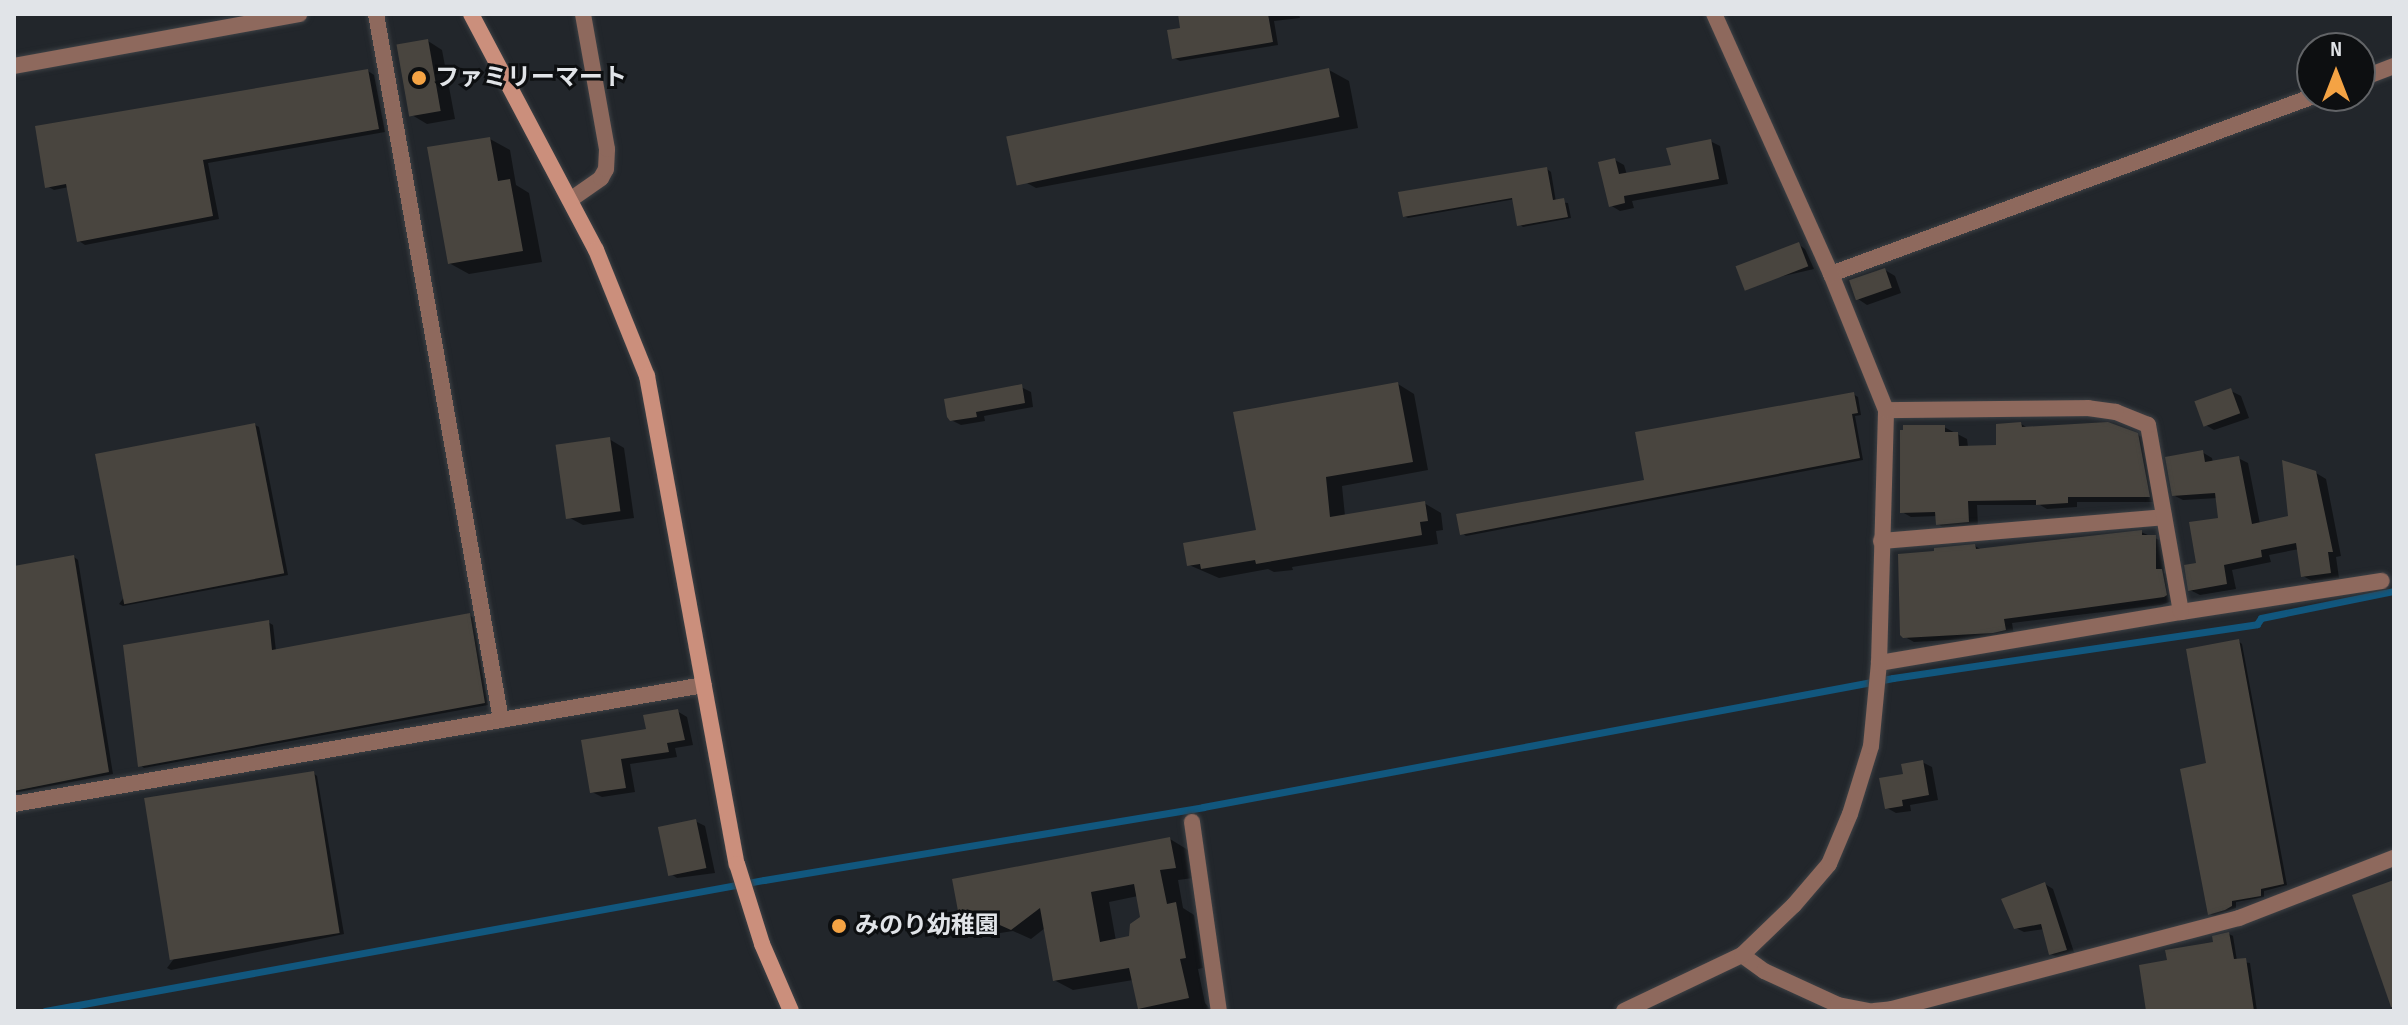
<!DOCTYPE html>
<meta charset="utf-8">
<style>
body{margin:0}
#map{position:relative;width:2408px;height:1025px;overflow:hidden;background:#22262b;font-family:"Sofia Sans Condensed","Noto Sans JP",sans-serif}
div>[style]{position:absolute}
.shadow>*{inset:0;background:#0007}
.stream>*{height:7px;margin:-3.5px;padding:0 3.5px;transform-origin:3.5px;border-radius:3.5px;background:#11577e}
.building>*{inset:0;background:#49453f;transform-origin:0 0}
.roads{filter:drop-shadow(0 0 2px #3d4145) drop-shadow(0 0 2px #3d4145)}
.street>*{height:16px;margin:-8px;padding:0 8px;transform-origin:8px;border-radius:8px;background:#8e695d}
.secondary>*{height:16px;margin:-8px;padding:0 8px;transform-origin:8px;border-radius:8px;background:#cb8f7c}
.dots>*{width:22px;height:22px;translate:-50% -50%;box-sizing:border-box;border:4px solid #0d0f11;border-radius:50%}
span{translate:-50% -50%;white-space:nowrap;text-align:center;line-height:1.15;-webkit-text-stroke:6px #0d0f11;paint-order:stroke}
.poi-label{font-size:24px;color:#e1e4e8;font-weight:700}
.left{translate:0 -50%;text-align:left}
.frame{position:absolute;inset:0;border:16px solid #e1e4e8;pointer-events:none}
.north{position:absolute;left:2296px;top:32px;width:80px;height:80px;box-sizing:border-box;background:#0d0f11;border:2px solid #626467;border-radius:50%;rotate:0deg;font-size:22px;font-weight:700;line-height:32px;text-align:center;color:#e1e4e8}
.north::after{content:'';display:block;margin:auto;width:28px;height:36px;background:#f4a344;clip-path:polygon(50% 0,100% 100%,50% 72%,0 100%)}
</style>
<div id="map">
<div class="shadow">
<div style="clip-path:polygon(1180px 14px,1299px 14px,1300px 18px,1274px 21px,1278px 45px,1180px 61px,1174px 58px,1182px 30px)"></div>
<div style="clip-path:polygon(428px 41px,442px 50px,455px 119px,427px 124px,412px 115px)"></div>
<div style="clip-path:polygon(1329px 70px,1349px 81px,1358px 128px,1036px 188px,1016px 177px)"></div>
<div style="clip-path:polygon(368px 71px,374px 75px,385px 132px,208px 163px,219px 219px,85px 245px,79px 241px,69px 187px,54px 190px,47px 186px)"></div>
<div style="clip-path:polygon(490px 139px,510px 150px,516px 185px,529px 193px,542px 262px,469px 274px,449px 263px)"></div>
<div style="clip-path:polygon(1710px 141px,1720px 146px,1728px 184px,1632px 201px,1634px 208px,1620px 211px,1610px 205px,1615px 160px,1624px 165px,1627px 175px,1673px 167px)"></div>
<div style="clip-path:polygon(1547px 169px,1551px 172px,1556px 202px,1568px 203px,1571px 218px,1523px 227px,1519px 224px,1515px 199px,1408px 218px,1404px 216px)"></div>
<div style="clip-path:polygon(1798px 244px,1805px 249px,1814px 269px,1748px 284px,1741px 280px)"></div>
<div style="clip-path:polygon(1885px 270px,1895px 276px,1901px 293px,1867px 305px,1858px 299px)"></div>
<div style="clip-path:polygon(1398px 384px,1414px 394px,1428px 470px,1342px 486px,1345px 516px,1424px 503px,1441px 513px,1443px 530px,1436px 531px,1438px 544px,1292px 567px,1293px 570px,1274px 572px,1268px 569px,1219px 578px,1189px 565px,1258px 532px)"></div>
<div style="clip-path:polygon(1021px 387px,1031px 392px,1033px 407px,984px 416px,985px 421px,961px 425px,951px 420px)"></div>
<div style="clip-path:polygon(2231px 391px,2241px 396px,2249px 418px,2214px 430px,2204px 424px)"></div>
<div style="clip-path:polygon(1853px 394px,1858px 397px,1861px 415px,1855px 416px,1863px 460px,1466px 536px,1462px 533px,1647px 481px)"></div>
<div style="clip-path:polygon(2021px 424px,2028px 428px,2138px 435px,2147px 440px,2158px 502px,2077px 502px,2077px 507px,2047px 509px,2040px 505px,1977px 505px,1978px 527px,1947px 530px,1938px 524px,1938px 516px,1911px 517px,1902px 512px,1944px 427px,1967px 439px,1968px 447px,1998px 447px)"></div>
<div style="clip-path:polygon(255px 425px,259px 427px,288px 575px,123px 606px,119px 604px)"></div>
<div style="clip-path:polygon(609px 439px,624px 448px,634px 518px,583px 525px,568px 517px)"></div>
<div style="clip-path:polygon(2202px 452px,2212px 458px,2213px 463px,2238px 458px,2248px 463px,2260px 524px,2291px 518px,2316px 473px,2326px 479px,2341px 556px,2336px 557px,2339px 578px,2312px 581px,2303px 576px,2299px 549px,2269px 555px,2271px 562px,2232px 570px,2236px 589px,2200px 595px,2190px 590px,2220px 520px,2218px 498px,2183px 500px,2173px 495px)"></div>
<div style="clip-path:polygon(2141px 532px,2164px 542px,2164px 573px,2171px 577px,2175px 600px,2161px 605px,2012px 623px,2014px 635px,2004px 637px,1914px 642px,1905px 637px,1975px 546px,1982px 550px)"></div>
<div style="clip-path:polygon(74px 557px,78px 560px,113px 774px,14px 793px,14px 568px)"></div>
<div style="clip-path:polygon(469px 615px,474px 618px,488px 705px,144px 768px,140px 765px,268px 622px,273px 625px,276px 651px)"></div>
<div style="clip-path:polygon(2238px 641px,2242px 644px,2287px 885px,2264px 891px,2264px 897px,2236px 902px,2236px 908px,2214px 916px,2210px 914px,2208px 765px)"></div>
<div style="clip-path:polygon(677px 711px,687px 717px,693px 745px,675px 748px,677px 757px,630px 764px,635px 792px,602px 797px,592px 792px,583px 742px,649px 731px)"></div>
<div style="clip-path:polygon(1922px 762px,1932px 767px,1938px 800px,1910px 805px,1911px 811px,1896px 813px,1887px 808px,1905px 776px)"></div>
<div style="clip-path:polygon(313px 773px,317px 776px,344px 934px,171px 970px,167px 968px)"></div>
<div style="clip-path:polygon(695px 821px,705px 826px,715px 873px,677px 878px,668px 872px)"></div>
<div style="clip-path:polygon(evenodd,1170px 839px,1188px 850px,1193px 878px,1178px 880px,1183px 908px,1194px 915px,1203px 968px,1198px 969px,1205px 1003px,1212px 1011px,1145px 1011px,1139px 1008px,1133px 980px,1073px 990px,1054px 980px,1045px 928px,1031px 939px,1013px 931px,981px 936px,962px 926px,1170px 839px,1138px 896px,1142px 918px,1131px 938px,1116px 941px,1109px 902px,1138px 896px)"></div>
<div style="clip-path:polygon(2045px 884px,2053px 889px,2075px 955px,2059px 958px,2051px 954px,2045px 929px,2024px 932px,2016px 928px)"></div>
<div style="clip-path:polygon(2229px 934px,2233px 936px,2237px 961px,2250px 963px,2257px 1011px,2148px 1011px,2169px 962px,2215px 944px)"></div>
</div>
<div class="stream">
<div style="left:45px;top:1011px;width:731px;rotate:-10.33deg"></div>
<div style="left:764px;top:880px;width:445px;rotate:-9.4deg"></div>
<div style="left:1203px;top:807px;width:702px;rotate:-10.59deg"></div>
<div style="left:1893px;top:678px;width:368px;rotate:-8.4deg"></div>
<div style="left:2257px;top:624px;width:7px;rotate:-56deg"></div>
<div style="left:2261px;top:618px;width:136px;rotate:-11.5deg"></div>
</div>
<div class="building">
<div style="clip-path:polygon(1178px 14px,1268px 14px,1273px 42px,1172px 59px,1167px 30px,1180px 28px)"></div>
<div style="left:428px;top:39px;width:73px;height:32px;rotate:80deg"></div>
<div style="left:1329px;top:68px;width:50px;height:330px;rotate:78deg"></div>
<div style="clip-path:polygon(368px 69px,379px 129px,203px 160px,213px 216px,77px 242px,66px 184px,45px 188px,35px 126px)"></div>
<div style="clip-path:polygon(490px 137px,498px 181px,510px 179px,523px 251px,448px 264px,427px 147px)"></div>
<div style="clip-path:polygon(1711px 139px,1719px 179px,1624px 196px,1625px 203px,1609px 207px,1598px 162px,1615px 158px,1619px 174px,1671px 165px,1666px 148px)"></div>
<div style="clip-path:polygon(1547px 167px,1553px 200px,1564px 198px,1568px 217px,1517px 226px,1512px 198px,1403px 217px,1398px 192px)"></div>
<div style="left:1799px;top:242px;width:26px;height:68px;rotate:69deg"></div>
<div style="left:1885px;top:268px;width:21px;height:38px;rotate:71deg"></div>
<div style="clip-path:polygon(1398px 382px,1413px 462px,1326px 477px,1330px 517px,1425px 501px,1428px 521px,1420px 522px,1422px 535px,1256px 564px,1255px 560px,1201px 569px,1200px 564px,1187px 566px,1183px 543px,1256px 530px,1233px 412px)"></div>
<div style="clip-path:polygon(1022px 384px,1025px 403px,976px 412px,977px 417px,950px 421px,947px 417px,944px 399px)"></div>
<div style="left:2231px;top:388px;width:27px;height:39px;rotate:70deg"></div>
<div style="clip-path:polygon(1854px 392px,1858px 413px,1852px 414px,1860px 458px,1460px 535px,1456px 514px,1644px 480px,1635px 432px)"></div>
<div style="clip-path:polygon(2021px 422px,2022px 427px,2108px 422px,2138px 433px,2150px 497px,2068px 497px,2068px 503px,2036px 505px,2036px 500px,1968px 501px,1969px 522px,1936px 525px,1935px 512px,1900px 513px,1900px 430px,1903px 430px,1903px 425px,1945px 425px,1945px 432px,1958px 432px,1959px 446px,1996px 445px,1996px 424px)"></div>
<div style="left:255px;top:423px;width:153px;height:163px;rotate:79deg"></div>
<div style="left:610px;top:437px;width:75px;height:55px;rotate:82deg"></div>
<div style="clip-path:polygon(2203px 450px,2205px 462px,2239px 456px,2252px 524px,2288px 516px,2282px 460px,2316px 471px,2333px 552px,2328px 552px,2331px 573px,2301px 577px,2296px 543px,2261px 550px,2262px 557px,2224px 565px,2227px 584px,2188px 591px,2184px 565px,2196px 563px,2189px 522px,2218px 518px,2215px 493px,2172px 496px,2165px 457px)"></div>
<div style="clip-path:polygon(2142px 530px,2142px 535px,2156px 535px,2156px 569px,2162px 569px,2167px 595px,2164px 597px,2004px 619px,2006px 630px,1993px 633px,1903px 638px,1900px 635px,1898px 554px,1934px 551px,1934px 548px,1975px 544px,1976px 549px)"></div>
<div style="clip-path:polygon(74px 555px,109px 772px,14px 791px,14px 566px)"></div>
<div style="clip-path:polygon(470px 613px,485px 703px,138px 767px,123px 645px,269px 620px,272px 650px)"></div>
<div style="clip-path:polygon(2239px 639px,2284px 884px,2261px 889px,2261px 896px,2232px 901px,2232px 906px,2225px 910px,2208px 915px,2180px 769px,2206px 763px,2186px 649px)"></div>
<div style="clip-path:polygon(678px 709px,685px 740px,667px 743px,669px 752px,621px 759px,626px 788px,590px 793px,581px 740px,646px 729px,643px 715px)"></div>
<div style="clip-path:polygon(1923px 760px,1929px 795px,1902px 800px,1903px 806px,1885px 809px,1879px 778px,1903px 774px,1901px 764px)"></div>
<div style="left:314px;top:771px;width:164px;height:172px;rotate:81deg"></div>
<div style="left:696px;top:819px;width:50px;height:39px;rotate:78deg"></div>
<div style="clip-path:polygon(evenodd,1170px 837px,1176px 868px,1160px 870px,1167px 904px,1176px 902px,1186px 958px,1180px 959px,1189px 998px,1138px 1009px,1129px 968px,1053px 981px,1040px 908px,1011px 930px,993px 922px,961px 927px,952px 879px,1170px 837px,1134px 884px,1140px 917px,1130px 924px,1129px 936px,1100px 942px,1091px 892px,1134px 884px)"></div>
<div style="clip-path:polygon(2394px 880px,2394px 1007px,2391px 1007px,2352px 895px)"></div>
<div style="clip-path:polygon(2045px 882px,2067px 950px,2049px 955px,2041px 924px,2014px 929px,2001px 899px)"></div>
<div style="clip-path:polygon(2229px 932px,2234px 959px,2246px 958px,2254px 1011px,2146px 1011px,2139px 965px,2167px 960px,2165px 950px,2213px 942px,2212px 936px)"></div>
</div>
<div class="roads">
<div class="street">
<div style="left:376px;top:14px;width:717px;rotate:79.96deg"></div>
<div style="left:14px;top:66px;width:290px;rotate:-10.3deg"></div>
<div style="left:2360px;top:79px;width:36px;rotate:-21deg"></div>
<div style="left:570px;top:200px;width:38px;rotate:-35deg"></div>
<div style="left:601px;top:178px;width:10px;rotate:-61deg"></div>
<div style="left:606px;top:169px;width:20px;rotate:-87deg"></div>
<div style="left:607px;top:149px;width:137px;rotate:-100.1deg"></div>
<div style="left:1831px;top:274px;width:515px;rotate:-20.23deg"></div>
<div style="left:1881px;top:541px;width:284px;rotate:-4.8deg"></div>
<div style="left:2181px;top:612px;width:203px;rotate:-8.8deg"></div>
<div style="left:1879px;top:663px;width:306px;rotate:-9.6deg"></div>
<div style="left:2181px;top:612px;width:190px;rotate:-100deg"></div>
<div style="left:2148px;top:425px;width:35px;rotate:-158deg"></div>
<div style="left:2116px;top:412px;width:28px;rotate:-172deg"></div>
<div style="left:2088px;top:408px;width:202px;rotate:179.4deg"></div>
<div style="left:14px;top:804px;width:700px;rotate:-9.79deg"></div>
<div style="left:1192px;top:822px;width:191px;rotate:81.9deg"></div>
<div style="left:1742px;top:955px;width:27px;rotate:36deg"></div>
<div style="left:1764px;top:971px;width:81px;rotate:24.7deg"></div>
<div style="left:1838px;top:1005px;width:33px;rotate:11deg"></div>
<div style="left:1624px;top:1011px;width:131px;rotate:-25.4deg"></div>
<div style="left:1742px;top:955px;width:72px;rotate:-43.9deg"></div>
<div style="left:1794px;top:905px;width:54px;rotate:-49.5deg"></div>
<div style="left:1829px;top:864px;width:54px;rotate:-67.2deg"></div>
<div style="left:1850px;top:814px;width:71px;rotate:-72.8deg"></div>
<div style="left:1871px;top:746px;width:83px;rotate:-84.5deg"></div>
<div style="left:1879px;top:663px;width:253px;rotate:-88.4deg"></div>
<div style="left:1886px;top:410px;width:147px;rotate:-112deg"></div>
<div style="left:1831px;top:274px;width:285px;rotate:-114.2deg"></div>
<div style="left:1874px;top:1011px;width:18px;rotate:-6deg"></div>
<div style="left:1892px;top:1009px;width:359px;rotate:-14.7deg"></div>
<div style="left:2239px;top:918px;width:166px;rotate:-21.2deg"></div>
</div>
<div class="secondary">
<div style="left:471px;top:14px;width:267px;rotate:62.1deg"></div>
<div style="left:596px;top:250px;width:136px;rotate:68deg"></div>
<div style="left:647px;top:376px;width:496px;rotate:79.6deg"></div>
<div style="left:737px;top:864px;width:84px;rotate:72.6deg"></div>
<div style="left:762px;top:944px;width:73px;rotate:66.6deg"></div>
</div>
</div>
<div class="dots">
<div style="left:419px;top:78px;background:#f4a344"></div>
<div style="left:839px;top:926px;background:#f4a344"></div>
</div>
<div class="poi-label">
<span class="left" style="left:435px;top:78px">ファミリーマート</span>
<span class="left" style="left:855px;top:926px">みのり幼稚園</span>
</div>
<div class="frame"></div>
<div class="north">N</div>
</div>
